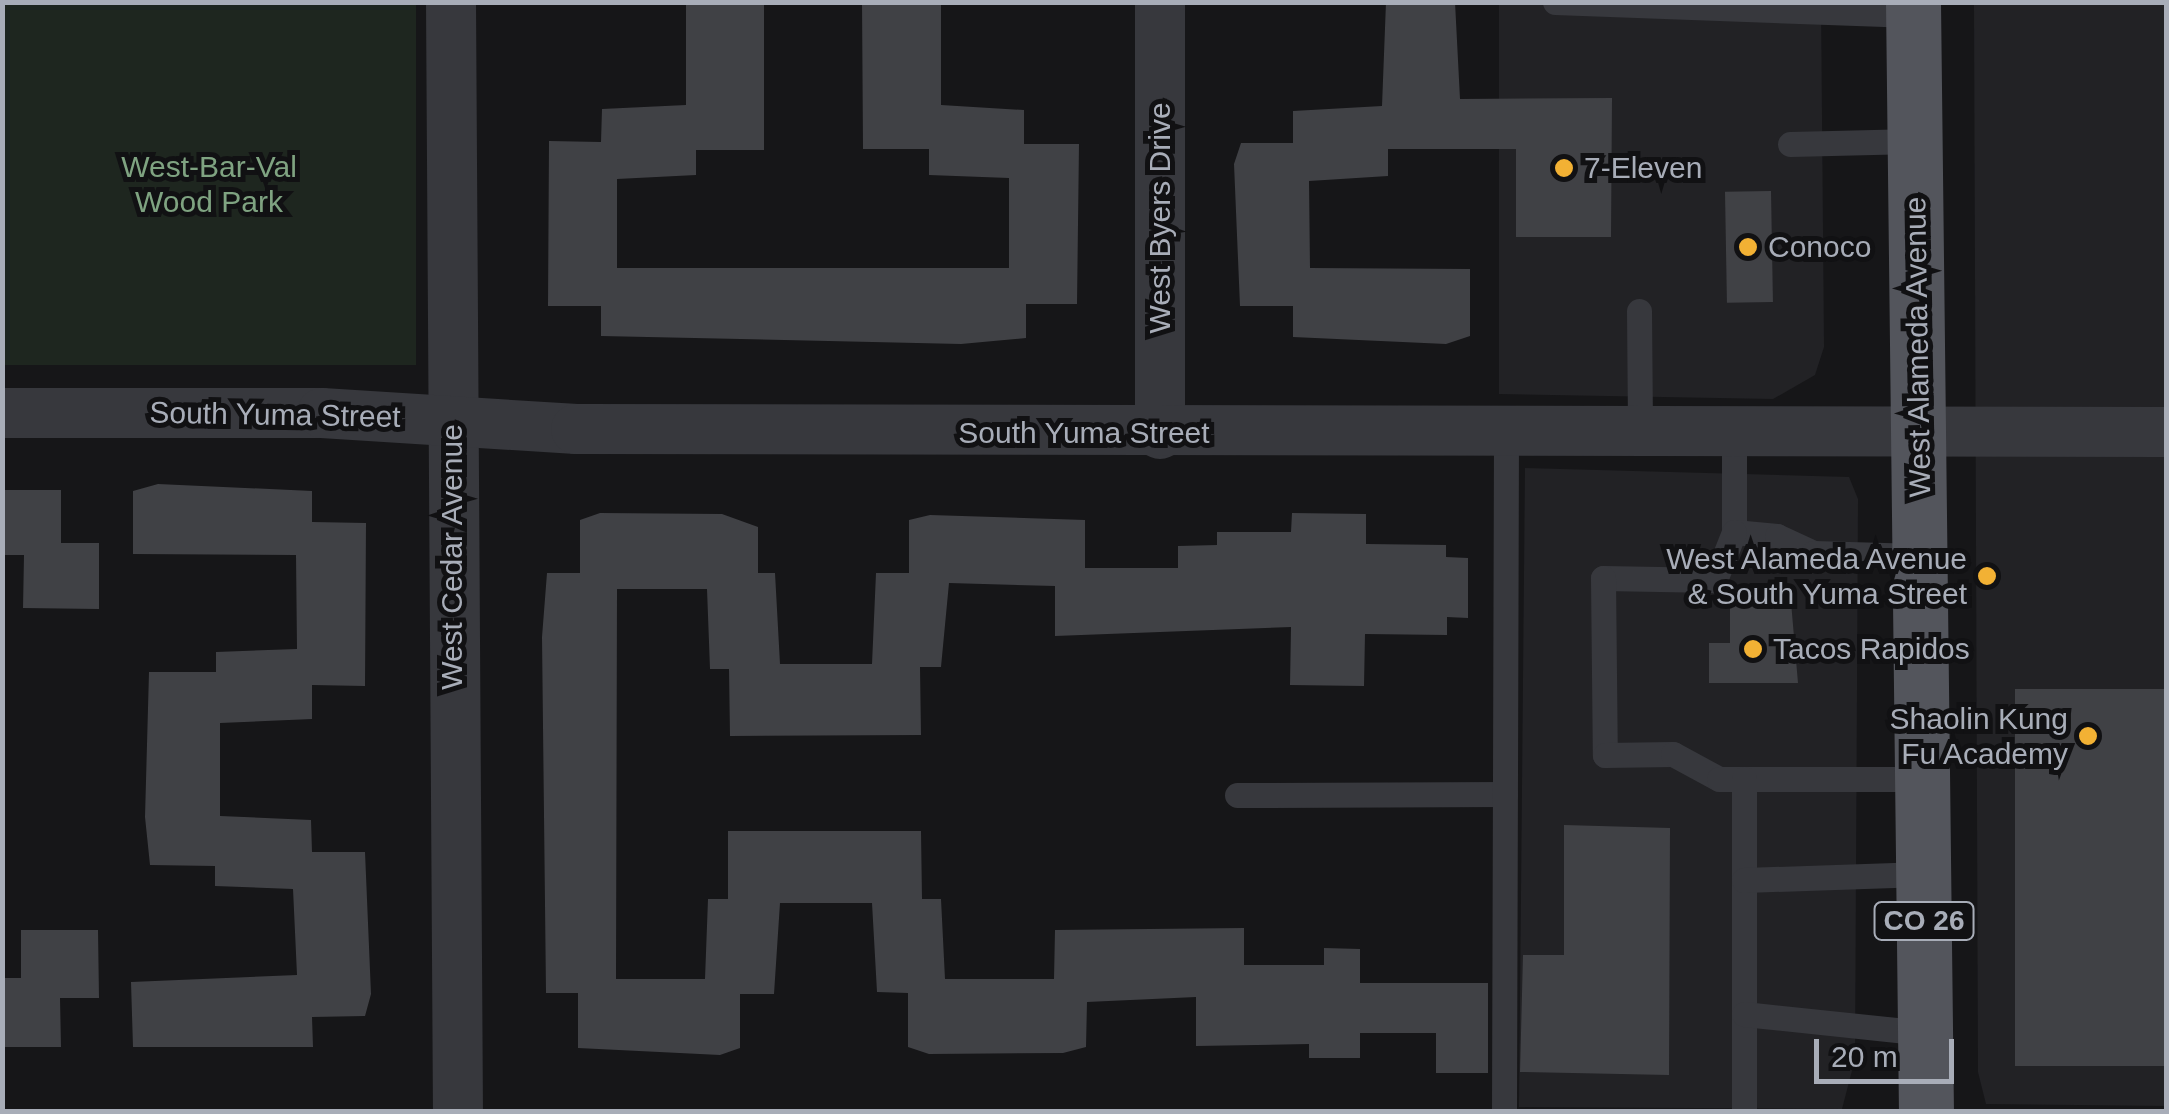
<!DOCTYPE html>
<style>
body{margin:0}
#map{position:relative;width:2169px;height:1114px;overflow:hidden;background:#161618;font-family:Arial,sans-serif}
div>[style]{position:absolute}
.built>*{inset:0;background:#222225}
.green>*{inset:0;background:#1e261f;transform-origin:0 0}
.building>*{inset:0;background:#404145;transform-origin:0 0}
.service>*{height:25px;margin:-12.5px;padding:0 12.5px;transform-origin:12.5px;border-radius:12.5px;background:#37383d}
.minor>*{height:50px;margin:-25px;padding:0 25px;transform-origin:25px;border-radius:25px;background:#37383d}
.primary>*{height:55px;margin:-27.5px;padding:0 27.5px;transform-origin:27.5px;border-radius:27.5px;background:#53555c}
.dots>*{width:28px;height:28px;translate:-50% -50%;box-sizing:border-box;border:5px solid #111113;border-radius:50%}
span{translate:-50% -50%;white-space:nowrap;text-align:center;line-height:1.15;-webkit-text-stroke:10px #111113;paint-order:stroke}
.shield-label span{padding:2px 8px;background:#111113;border:2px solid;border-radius:8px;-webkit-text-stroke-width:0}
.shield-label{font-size:28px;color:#a8adb8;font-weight:700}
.park-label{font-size:30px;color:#7fa381}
.poi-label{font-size:30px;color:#a8adb8}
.left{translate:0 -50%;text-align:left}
.right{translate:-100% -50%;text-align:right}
.street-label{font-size:30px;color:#a8adb8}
.frame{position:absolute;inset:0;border:5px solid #a8adb8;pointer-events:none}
.scale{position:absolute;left:1814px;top:1039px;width:140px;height:45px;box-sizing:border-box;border:5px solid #a8adb8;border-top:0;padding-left:12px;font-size:30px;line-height:35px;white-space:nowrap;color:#a8adb8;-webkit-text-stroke:8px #111113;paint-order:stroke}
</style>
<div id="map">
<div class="built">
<div style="clip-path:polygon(1499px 3px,1821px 3px,1824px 347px,1815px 375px,1773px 399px,1499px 394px)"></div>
<div style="clip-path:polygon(1974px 3px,2166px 3px,2166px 1106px,1986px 1104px,1978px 1072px)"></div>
<div style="clip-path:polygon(1525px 468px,1849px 477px,1858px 499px,1855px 1059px,1842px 1109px,1519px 1107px)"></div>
</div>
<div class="green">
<div style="left:3px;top:2px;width:413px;height:363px"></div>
</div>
<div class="building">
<div style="clip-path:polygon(686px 2px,764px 2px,764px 150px,696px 150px,696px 175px,617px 179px,617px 268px,1009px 268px,1009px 178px,929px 175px,929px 149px,863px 149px,862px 2px,941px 2px,941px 105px,1024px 110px,1024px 144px,1079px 144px,1077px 304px,1026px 304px,1026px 338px,961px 344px,601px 336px,601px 306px,548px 306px,549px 141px,601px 142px,602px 109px,686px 105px)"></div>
<div style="clip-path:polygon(1386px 2px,1455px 2px,1460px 99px,1612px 98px,1611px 237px,1516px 237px,1516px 149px,1388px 149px,1388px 176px,1309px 181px,1310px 268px,1470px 269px,1470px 336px,1446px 344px,1293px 337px,1293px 306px,1240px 306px,1234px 164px,1241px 143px,1293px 143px,1293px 111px,1382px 106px)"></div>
<div style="left:1771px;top:191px;width:111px;height:46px;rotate:89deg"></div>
<div style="clip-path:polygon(158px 484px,312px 491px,312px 522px,366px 523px,365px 686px,312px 685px,312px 719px,220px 723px,220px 816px,311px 820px,312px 852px,365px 852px,371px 994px,365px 1016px,312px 1017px,313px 1047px,133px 1047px,131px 982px,297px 975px,293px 889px,215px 886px,215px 866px,150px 865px,145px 817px,149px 672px,216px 672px,216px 652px,297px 649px,296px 555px,133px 554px,133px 491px)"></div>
<div style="clip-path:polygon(2px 490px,61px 490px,61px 543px,99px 543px,99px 609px,23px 608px,24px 555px,2px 555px)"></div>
<div style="clip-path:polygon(600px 513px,722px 514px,758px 527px,758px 573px,775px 573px,780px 664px,872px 664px,876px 573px,909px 573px,909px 520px,930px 515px,1085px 520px,1085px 568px,1178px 568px,1178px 546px,1217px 545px,1217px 532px,1291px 532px,1292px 513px,1366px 514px,1366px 544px,1446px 545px,1446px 557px,1468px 558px,1468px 618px,1447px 617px,1447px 635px,1365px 634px,1364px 686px,1290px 685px,1291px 627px,1055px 636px,1055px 586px,949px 583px,941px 667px,920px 667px,921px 735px,730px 736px,729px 669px,710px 669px,707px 589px,617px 589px,616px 979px,705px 979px,708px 899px,728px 899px,728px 831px,921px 831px,922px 899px,941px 899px,945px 979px,1054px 979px,1055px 930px,1244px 928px,1244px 965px,1324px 965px,1324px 948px,1360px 949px,1360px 983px,1488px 983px,1488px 1073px,1436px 1073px,1436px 1033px,1360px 1033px,1360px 1058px,1309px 1058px,1309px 1044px,1196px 1046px,1196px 997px,1087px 1002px,1086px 1047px,1063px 1053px,929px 1054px,908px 1047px,908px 993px,877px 992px,872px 903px,780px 903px,774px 994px,740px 994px,740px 1048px,720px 1055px,578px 1048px,578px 993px,546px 993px,542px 637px,547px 573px,580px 573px,580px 520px)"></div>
<div style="clip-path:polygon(1730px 602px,1791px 602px,1798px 683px,1709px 683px,1709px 643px,1730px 643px)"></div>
<div style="left:2015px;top:689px;width:150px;height:377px"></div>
<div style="clip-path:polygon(1564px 825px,1670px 828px,1669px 1075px,1520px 1072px,1523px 955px,1564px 955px)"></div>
<div style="clip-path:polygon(21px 930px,98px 930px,99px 998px,60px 998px,61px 1047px,2px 1047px,2px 978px,21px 978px)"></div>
</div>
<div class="service">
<div style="left:1555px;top:2px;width:358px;rotate:2.1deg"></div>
<div style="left:1790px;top:144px;width:125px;rotate:-1.4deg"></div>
<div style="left:1639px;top:311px;width:122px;rotate:89.5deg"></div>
<div style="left:1734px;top:432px;width:100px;rotate:90deg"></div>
<div style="left:1734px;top:532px;width:43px;rotate:5.3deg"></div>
<div style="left:1777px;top:536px;width:40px;rotate:25deg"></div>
<div style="left:1813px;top:553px;width:107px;rotate:1.6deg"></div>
<div style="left:1734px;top:532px;width:52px;rotate:111.6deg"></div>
<div style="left:1715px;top:580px;width:112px;rotate:-179deg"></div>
<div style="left:1603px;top:578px;width:177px;rotate:89.4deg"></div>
<div style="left:1605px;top:755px;width:68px;rotate:-0.8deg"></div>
<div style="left:1673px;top:754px;width:52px;rotate:28.5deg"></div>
<div style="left:1719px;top:779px;width:204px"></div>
<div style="left:1744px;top:779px;width:333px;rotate:90deg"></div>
<div style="left:1237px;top:795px;width:268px;rotate:-0.2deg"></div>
<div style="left:1744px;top:880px;width:179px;rotate:-1.9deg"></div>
<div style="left:1744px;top:1014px;width:182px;rotate:6deg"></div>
<div style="left:1504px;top:1112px;width:679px;rotate:-89.83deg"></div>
</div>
<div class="minor">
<div style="left:451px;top:2px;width:1110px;rotate:89.64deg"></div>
<div style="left:1160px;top:2px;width:432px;rotate:90deg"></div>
<div style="left:2px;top:413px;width:320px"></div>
<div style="left:322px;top:413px;width:255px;rotate:3.6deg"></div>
<div style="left:576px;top:429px;width:1590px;rotate:0.11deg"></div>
</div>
<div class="primary">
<div style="left:1913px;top:2px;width:1110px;rotate:89.33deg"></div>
</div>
<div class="dots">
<div style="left:1564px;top:168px;background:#f2b134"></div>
<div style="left:1748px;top:247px;background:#f2b134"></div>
<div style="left:1987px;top:576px;background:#f2b134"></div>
<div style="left:1753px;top:649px;background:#f2b134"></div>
<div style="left:2088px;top:736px;background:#f2b134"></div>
</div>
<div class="shield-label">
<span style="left:1924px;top:921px">CO 26</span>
</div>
<div class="park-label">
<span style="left:209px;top:184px">West-Bar-Val<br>Wood Park</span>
</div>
<div class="poi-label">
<span class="left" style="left:1584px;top:168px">7-Eleven</span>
<span class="left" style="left:1768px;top:247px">Conoco</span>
<span class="right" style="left:1967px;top:576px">West Alameda Avenue<br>&amp; South Yuma Street</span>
<span class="left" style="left:1773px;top:649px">Tacos Rapidos</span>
<span class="right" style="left:2068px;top:736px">Shaolin Kung<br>Fu Academy</span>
</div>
<div class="street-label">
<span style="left:1160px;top:218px;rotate:-90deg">West Byers Drive</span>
<span style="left:1918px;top:347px;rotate:-91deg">West Alameda Avenue</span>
<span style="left:275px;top:415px;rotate:1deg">South Yuma Street</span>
<span style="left:1084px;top:433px">South Yuma Street</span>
<span style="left:452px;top:557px;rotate:-90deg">West Cedar Avenue</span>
</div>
<div class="frame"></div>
<div class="scale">20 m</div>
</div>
